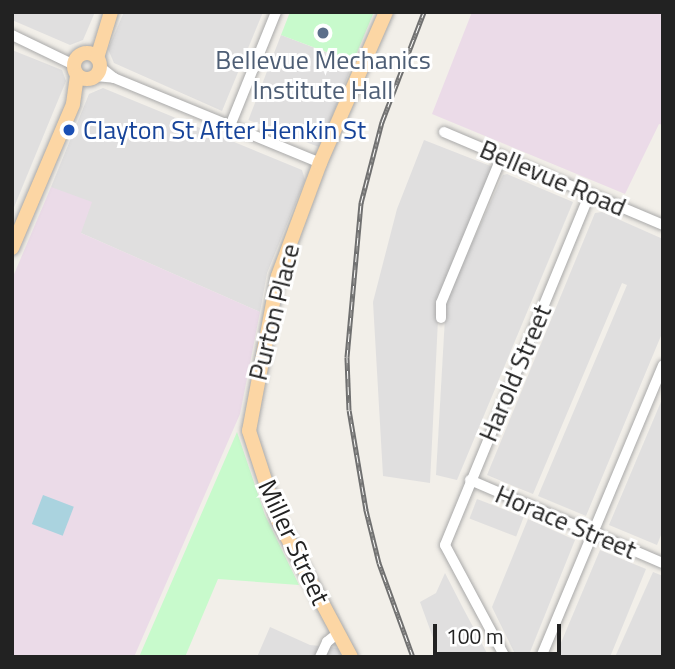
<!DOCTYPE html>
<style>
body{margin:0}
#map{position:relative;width:675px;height:669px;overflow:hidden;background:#f2efe9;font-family:"Titillium Web",sans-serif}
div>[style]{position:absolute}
.residential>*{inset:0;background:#e0dfdf;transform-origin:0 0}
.industrial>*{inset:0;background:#ebdbe8}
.park>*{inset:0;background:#c8facc}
.water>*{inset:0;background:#aad3df;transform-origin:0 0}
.roads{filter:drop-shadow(0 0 2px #a9a9a9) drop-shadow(0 0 2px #a9a9a9)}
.minor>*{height:10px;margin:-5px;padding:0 5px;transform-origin:5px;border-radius:5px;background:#fff}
.major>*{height:14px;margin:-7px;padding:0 7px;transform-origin:7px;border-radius:7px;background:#fcd6a4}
.major>.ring{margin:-7px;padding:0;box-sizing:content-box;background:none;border:14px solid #fcd6a4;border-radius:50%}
.rail>*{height:5px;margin-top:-2.5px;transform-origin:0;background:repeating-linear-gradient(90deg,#fff 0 8px,#707070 0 16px);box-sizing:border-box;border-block:2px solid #707070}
.dots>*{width:19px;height:19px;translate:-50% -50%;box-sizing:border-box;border:4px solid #fff;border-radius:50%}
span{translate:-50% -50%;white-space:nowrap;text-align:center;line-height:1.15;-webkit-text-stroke:6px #fff;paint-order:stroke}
.service-label{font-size:26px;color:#4e5e75}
.transit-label{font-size:26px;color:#164399}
.left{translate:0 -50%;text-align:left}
.street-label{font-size:26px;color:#222}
.frame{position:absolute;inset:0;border:14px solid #222;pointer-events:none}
.scale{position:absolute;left:433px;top:624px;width:128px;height:32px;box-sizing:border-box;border:4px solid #222;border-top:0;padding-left:9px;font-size:21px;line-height:24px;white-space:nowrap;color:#222;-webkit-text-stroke:5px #fff;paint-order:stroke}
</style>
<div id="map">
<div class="residential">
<div style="clip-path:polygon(12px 12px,95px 12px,83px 40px,70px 45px,12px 20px)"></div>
<div style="clip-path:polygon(124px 12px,263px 12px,222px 111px,114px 63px,108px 49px)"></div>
<div style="left:281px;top:35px;width:77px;height:91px;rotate:21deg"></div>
<div style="clip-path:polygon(12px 50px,62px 70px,66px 81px,12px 212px)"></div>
<div style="clip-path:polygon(103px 88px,302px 170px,305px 180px,267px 273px,260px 312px,81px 233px,51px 187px,89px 94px)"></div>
<div style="clip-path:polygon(424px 140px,493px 167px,439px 299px,430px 483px,383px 476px,373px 302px,397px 209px)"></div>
<div style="clip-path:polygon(507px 174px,573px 202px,457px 480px,436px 475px,446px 300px,503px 175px)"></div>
<div style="clip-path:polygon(602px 212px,663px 239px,663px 331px,586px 516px,538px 496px,627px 285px,622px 283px,533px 494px,487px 475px,595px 213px)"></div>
<div style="clip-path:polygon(663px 397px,663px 530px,657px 545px,609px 525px)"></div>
<div style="left:477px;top:499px;width:50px;height:21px;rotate:21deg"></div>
<div style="clip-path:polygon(528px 519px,575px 540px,528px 657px,524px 657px,514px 652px,492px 607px)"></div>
<div style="clip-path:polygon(600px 550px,646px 569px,610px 657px,555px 657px)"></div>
<div style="clip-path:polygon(653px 572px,663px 576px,663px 657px,615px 657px)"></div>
<div style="clip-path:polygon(445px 573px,463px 608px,489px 657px,440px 657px,420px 602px,436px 593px)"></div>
<div style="clip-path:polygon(270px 627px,310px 645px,338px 648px,343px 657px,257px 657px)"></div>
</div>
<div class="industrial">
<div style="clip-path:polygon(472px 12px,663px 12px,663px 125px,659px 124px,625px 194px,432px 114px)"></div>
<div style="clip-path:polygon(51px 187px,92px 202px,81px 233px,260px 312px,240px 414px,134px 657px,12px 657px,12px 279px)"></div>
</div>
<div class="park">
<div style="clip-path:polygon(290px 12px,374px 12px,353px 62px,281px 35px)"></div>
<div style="clip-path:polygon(237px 432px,265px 515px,299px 585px,218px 579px,185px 657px,139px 657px)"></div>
</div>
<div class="water">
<div style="left:43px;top:495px;width:33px;height:31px;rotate:21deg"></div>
</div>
<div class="roads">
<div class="minor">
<div style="left:12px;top:35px;width:69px;rotate:25.8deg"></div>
<div style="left:100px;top:67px;width:18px;rotate:38deg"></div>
<div style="left:114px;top:78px;width:223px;rotate:22.4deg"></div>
<div style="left:96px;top:76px;width:18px;rotate:6deg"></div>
<div style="left:230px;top:126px;width:123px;rotate:-68deg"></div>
<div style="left:444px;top:132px;width:238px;rotate:23deg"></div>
<div style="left:441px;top:318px;width:15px;rotate:-90deg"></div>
<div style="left:441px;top:303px;width:159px;rotate:-67.5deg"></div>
<div style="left:470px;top:480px;width:210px;rotate:23.3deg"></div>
<div style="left:320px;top:657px;width:17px;rotate:-65deg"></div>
<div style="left:327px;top:642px;width:14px;rotate:-39deg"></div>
<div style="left:505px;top:657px;width:127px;rotate:-118.2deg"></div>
<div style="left:445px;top:545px;width:380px;rotate:-67.6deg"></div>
<div style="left:541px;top:657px;width:316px;rotate:-67.3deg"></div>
</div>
<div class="major">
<div class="ring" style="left:74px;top:53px;width:12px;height:12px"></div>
<div style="left:97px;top:58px;width:48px;rotate:-73.1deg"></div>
<div style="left:12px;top:248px;width:156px;rotate:-67deg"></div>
<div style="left:73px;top:104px;width:29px;rotate:-82deg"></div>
<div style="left:351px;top:657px;width:155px;rotate:-118.1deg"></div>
<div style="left:278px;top:520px;width:94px;rotate:-108deg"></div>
<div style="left:249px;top:431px;width:158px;rotate:-79.4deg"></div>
<div style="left:278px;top:276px;width:121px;rotate:-69.6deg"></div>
<div style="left:320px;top:163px;width:165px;rotate:-66.4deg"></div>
</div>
</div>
<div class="rail">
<div style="left:413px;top:657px;width:100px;rotate:-109.9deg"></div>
<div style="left:379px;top:563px;width:55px;rotate:-103.8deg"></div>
<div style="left:366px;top:510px;width:101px;rotate:-99.6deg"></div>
<div style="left:349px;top:410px;width:53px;rotate:-92.2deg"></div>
<div style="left:347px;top:357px;width:155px;rotate:-84.8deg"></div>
<div style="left:361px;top:203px;width:84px;rotate:-75.5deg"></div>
<div style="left:382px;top:122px;width:118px;rotate:-69.1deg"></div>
</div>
<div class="dots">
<div style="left:323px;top:33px;background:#5c6f8a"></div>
<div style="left:69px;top:130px;background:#1a4fb4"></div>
</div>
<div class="service-label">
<span style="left:323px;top:75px">Bellevue Mechanics<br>Institute Hall</span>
</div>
<div class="transit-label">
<span class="left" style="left:83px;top:130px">Clayton St After Henkin St</span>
</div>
<div class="street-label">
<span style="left:553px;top:178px;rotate:23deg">Bellevue Road</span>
<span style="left:274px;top:312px;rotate:-76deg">Purton Place</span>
<span style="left:515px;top:373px;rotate:-67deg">Harold Street</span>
<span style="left:566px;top:522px;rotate:23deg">Horace Street</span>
<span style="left:294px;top:542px;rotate:65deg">Miller Street</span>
</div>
<div class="frame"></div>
<div class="scale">100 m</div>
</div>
